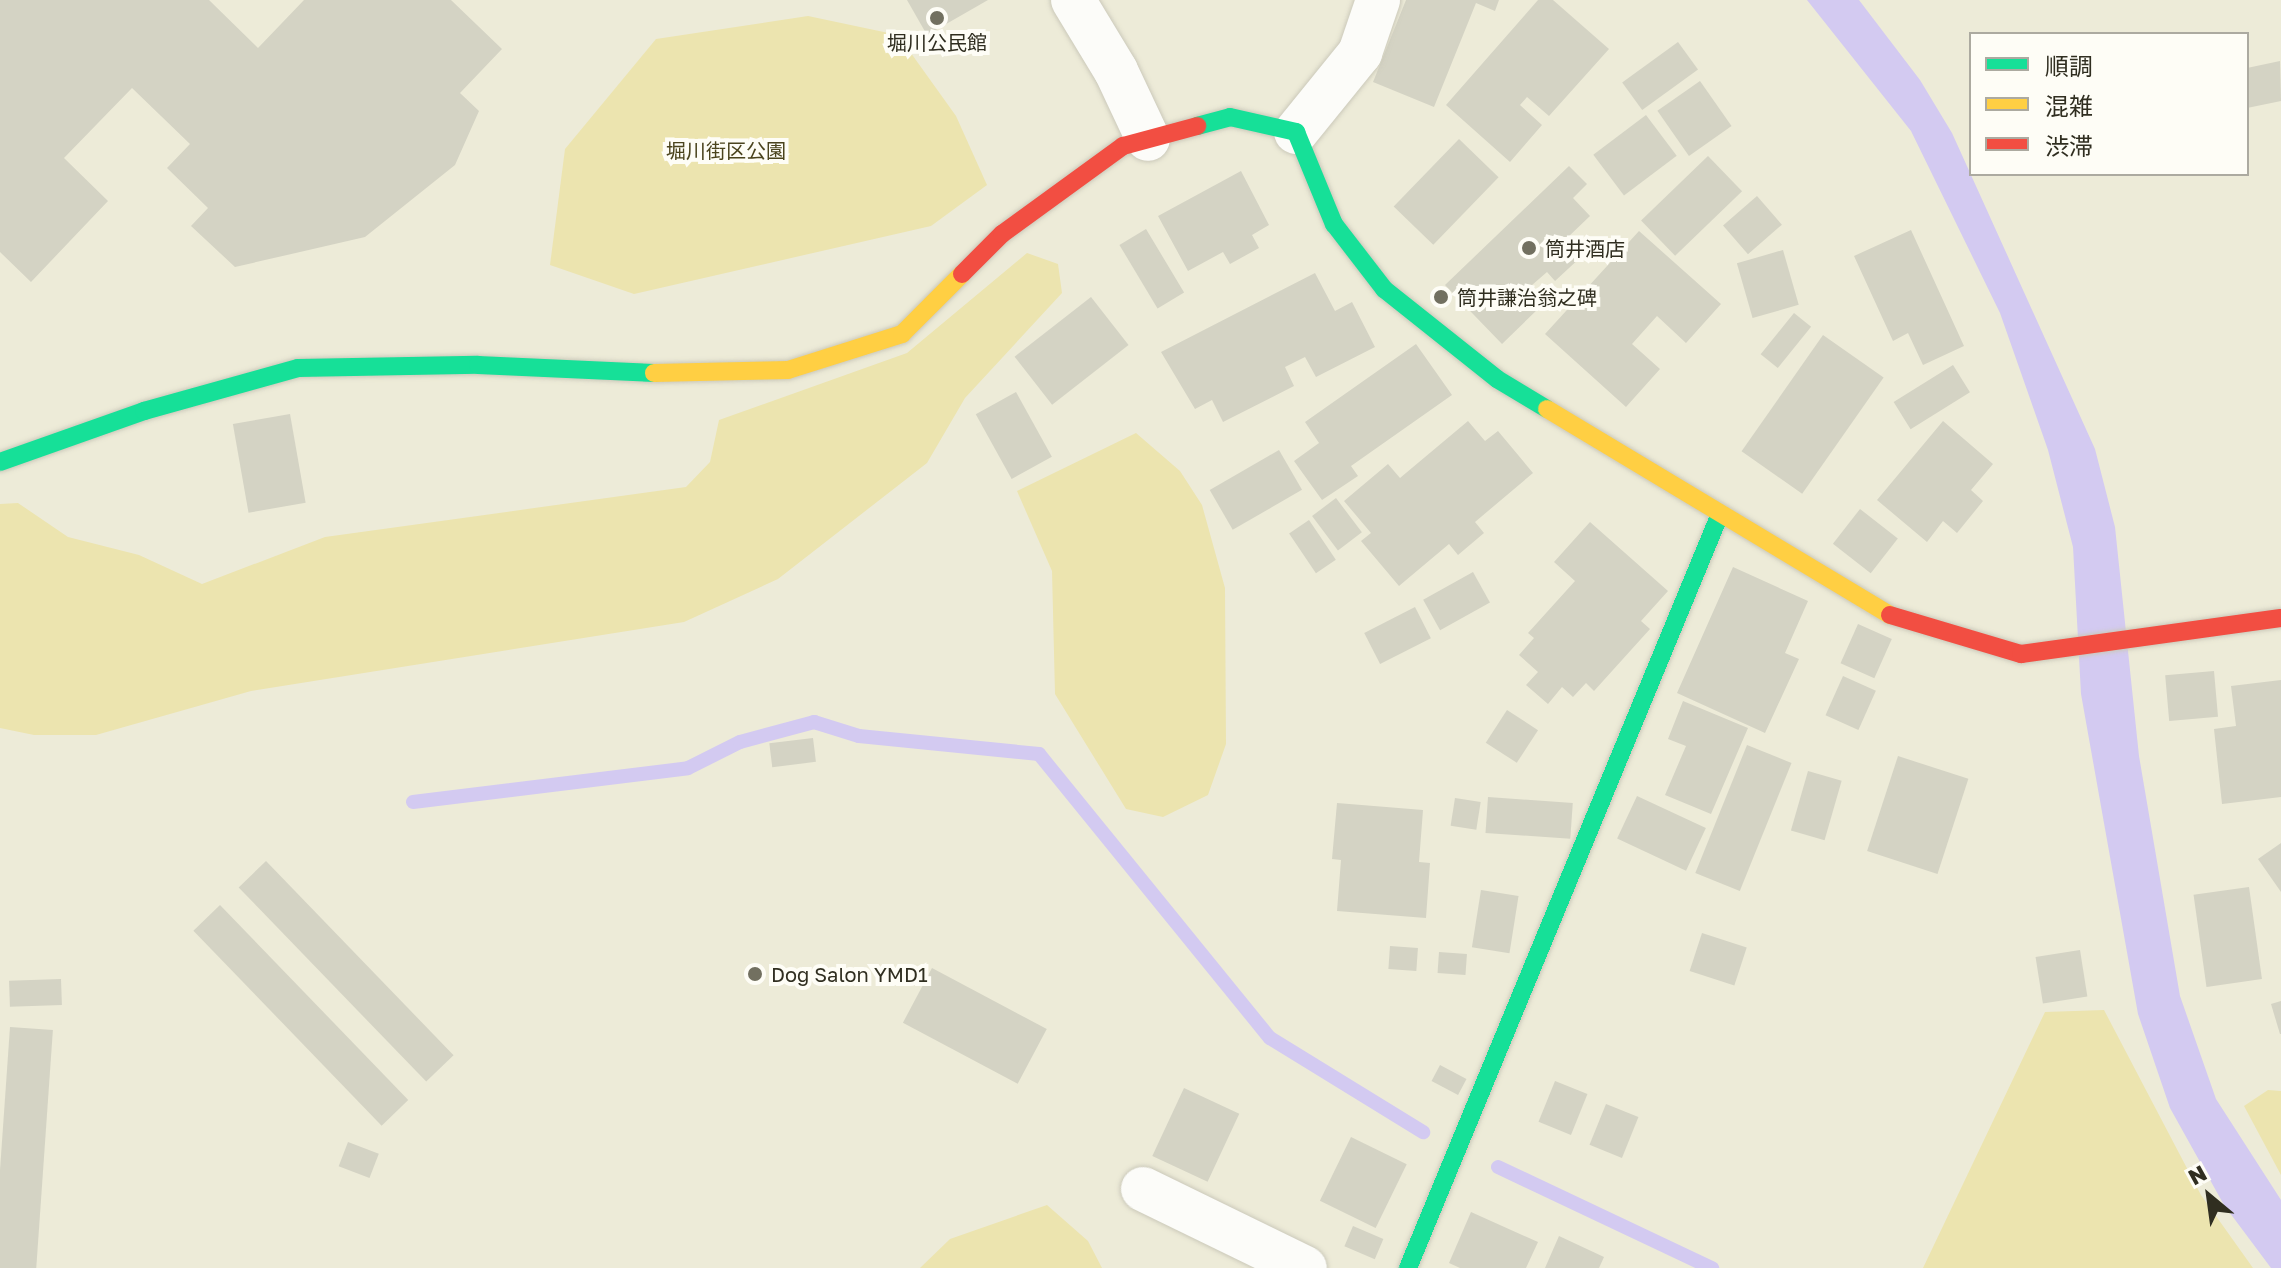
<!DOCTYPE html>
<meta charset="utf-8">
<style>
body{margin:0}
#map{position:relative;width:2281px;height:1268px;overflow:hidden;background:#edebd8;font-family:"Golos Text","Noto Sans JP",sans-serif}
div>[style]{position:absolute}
.green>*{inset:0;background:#ece4af}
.water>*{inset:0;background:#d3caf1}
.stream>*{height:14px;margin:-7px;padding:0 7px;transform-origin:7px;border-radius:7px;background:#d3caf1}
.building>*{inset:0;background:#d4d3c4;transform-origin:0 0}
.roads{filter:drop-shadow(0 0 2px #cbc9ba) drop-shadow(0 0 2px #cbc9ba)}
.street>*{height:44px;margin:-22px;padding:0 22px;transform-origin:22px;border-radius:22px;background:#fcfcf9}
.fast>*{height:18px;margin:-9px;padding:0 9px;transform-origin:9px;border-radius:9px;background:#16e098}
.slow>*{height:18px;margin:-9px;padding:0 9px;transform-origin:9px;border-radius:9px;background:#ffcf43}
.jam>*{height:18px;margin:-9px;padding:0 9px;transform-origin:9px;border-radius:9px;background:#f24e42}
.dots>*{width:22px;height:22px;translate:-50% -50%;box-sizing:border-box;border:4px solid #fefdf6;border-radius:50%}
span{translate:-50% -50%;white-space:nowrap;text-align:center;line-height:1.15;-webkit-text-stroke:8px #fefdf6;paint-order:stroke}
.poi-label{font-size:20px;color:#302e20}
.left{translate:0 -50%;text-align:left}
.park-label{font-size:20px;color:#4b441e}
.legend{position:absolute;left:1969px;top:32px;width:280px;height:144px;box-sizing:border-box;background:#fefdf6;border:2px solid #acaaa0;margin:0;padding:10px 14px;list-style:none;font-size:24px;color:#302e20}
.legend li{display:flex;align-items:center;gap:16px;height:40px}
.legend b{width:40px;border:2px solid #acaaa0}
.north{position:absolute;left:2169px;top:1156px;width:80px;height:80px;-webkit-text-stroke:6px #fefdf6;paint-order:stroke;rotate:331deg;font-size:22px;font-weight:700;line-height:32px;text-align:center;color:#302e20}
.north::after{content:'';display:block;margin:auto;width:28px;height:36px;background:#302e20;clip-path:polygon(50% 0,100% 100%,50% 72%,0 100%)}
</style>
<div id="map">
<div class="green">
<div style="clip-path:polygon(808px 16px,898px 35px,956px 116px,987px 185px,931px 226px,634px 294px,550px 265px,565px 149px,656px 39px)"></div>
<div style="clip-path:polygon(1027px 253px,1058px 264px,1062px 293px,965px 398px,927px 463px,778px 579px,684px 622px,251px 691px,96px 735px,34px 735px,0 728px,0 504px,18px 503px,68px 537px,139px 555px,202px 584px,325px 537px,686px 487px,710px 462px,719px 420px,907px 353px)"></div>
<div style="clip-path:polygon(1136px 433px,1180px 471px,1202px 505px,1225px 588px,1226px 744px,1208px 795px,1163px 817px,1126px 809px,1055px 694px,1052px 571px,1017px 491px)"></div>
<div style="clip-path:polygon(2104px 1010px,2201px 1195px,2253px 1268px,1923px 1268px,2045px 1012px)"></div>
<div style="clip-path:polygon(2268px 1090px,2281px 1091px,2281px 1175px,2244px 1106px)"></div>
<div style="clip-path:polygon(1047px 1205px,1088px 1241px,1102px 1268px,920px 1268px,950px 1239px)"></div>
</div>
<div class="water">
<div style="clip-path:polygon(1807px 0,1859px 0,1920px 80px,1952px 133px,2095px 449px,2115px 527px,2139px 756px,2180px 996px,2216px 1099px,2281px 1200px,2281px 1268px,2271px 1268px,2224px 1205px,2170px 1108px,2138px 1014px,2081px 694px,2073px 547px,2048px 450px,2000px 313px,1911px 131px)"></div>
</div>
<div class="stream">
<div style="left:413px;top:802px;width:277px;rotate:-7deg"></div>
<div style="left:688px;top:768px;width:58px;rotate:-26.6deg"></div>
<div style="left:740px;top:742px;width:77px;rotate:-15.1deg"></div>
<div style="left:814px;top:722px;width:47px;rotate:17.3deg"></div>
<div style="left:859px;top:736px;width:181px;rotate:5.7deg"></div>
<div style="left:1039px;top:754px;width:366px;rotate:50.9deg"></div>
<div style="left:1270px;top:1038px;width:180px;rotate:31.6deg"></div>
<div style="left:1498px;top:1167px;width:237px;rotate:25.3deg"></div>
</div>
<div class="building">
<div style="clip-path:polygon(0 0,209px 0,258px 48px,304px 0,451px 0,502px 49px,460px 93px,479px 111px,455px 165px,365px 237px,235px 267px,191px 226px,208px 208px,167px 168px,190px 144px,132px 88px,64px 158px,108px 201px,31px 282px,0 252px)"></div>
<div style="clip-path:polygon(907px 0,988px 0,927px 35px)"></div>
<div style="clip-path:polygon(1406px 0,1499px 0,1495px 11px,1476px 3px,1434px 107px,1373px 82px)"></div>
<div style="clip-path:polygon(1538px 0,1553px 0,1609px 49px,1549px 116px,1527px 97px,1520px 105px,1542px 125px,1510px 162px,1446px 105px)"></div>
<div style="left:1678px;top:42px;width:34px;height:69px;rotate:54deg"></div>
<div style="clip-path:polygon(2280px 61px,2281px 101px,2247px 108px,2247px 68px)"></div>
<div style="left:1700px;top:81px;width:55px;height:52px;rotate:55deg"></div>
<div style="left:1646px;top:115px;width:51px;height:66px;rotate:53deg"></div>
<div style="left:1459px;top:139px;width:55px;height:94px;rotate:44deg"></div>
<div style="left:1708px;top:156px;width:49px;height:93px;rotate:46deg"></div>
<div style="clip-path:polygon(1569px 166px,1587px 184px,1573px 198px,1590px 216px,1566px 239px,1582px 256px,1555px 281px,1547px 272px,1524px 292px,1539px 308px,1502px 344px,1445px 285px)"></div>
<div style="clip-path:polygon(1241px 171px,1269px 225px,1252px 235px,1259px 248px,1230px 264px,1223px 252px,1188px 271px,1158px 216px)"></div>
<div style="left:1757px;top:196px;width:38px;height:45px;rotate:49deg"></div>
<div style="left:1146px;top:229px;width:74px;height:31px;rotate:59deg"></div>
<div style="clip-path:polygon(1911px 230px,1964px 346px,1923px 365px,1908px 333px,1893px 341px,1854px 256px)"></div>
<div style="clip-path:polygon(1639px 231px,1721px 304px,1686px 343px,1657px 316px,1632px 344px,1660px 369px,1626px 407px,1545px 334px)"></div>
<div style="left:1783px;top:250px;width:57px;height:48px;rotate:74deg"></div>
<div style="clip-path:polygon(1315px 273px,1335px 311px,1352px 302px,1375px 347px,1316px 377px,1305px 357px,1285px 367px,1294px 386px,1223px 422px,1212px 400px,1195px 409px,1161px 352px)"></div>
<div style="left:1091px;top:297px;width:61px;height:97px;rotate:52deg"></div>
<div style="left:1794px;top:313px;width:22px;height:53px;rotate:39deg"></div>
<div style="left:1823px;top:335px;width:74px;height:142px;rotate:35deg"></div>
<div style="clip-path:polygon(1416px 344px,1452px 395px,1351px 466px,1358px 476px,1322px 500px,1294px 461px,1319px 443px,1305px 422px)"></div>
<div style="left:1953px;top:365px;width:32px;height:70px;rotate:58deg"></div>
<div style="left:1016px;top:392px;width:74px;height:46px;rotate:61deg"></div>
<div style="left:290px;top:414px;width:90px;height:58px;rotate:80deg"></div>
<div style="clip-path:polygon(1468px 421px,1485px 441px,1498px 431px,1533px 473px,1475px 522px,1484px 533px,1458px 555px,1449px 544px,1399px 586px,1361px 541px,1371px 533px,1344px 501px,1388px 464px,1400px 478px)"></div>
<div style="clip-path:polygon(1943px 421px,1993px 464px,1971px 490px,1983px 501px,1957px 533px,1943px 521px,1927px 542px,1877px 500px)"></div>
<div style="left:1279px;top:450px;width:46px;height:80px;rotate:60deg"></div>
<div style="left:1336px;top:498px;width:43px;height:30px;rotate:53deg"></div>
<div style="left:1860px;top:509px;width:48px;height:44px;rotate:38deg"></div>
<div style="left:1309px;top:520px;width:48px;height:24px;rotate:56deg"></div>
<div style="clip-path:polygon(1590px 522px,1668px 591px,1641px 621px,1650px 629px,1594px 691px,1586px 683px,1573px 697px,1562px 687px,1548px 704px,1526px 685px,1538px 672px,1519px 655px,1534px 638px,1528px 633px,1575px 581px,1554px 562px)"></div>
<div style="clip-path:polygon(1733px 567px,1808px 601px,1785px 653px,1799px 659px,1765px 733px,1677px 693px)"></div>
<div style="left:1473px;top:572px;width:35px;height:57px;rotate:61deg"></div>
<div style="left:1415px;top:607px;width:35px;height:57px;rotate:63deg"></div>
<div style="left:1858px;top:624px;width:37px;height:43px;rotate:24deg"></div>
<div style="left:2214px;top:671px;width:46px;height:49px;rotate:85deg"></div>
<div style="left:1843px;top:676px;width:36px;height:43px;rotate:24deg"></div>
<div style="clip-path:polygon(2281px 680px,2281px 797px,2222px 804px,2214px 729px,2236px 726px,2231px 686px)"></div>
<div style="clip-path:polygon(1683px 701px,1748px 728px,1711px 814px,1665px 795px,1686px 746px,1668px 739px)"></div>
<div style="left:1507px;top:710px;width:37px;height:39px;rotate:33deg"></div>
<div style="left:813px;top:738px;width:24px;height:44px;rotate:83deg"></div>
<div style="left:1747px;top:745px;width:48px;height:138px;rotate:22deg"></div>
<div style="left:1898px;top:756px;width:74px;height:100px;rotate:18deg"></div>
<div style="left:1808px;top:771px;width:35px;height:62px;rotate:16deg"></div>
<div style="left:1637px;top:796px;width:76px;height:47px;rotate:25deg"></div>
<div style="left:1488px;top:797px;width:85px;height:36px;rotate:4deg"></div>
<div style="left:1455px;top:798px;width:26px;height:28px;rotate:9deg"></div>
<div style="clip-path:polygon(1337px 803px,1423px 810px,1419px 862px,1430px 863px,1426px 918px,1337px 911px,1341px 860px,1332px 859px)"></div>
<div style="clip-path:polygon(2281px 843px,2281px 892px,2258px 859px)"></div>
<div style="left:266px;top:861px;width:270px;height:38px;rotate:46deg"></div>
<div style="left:2249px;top:887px;width:93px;height:56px;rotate:82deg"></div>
<div style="left:1481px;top:890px;width:38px;height:58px;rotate:9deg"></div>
<div style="left:220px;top:905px;width:271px;height:37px;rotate:46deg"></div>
<div style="left:1702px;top:933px;width:47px;height:40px;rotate:18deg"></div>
<div style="left:1390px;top:946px;width:28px;height:23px;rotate:4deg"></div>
<div style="left:2080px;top:950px;width:47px;height:45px;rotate:81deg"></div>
<div style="left:1439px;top:952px;width:28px;height:21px;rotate:4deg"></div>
<div style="left:932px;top:968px;width:130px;height:62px;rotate:28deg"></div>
<div style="left:61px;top:979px;width:26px;height:52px;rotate:88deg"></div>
<div style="clip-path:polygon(2281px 1001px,2281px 1034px,2280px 1034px,2271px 1004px)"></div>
<div style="left:10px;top:1027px;width:43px;height:241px;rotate:4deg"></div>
<div style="left:1440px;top:1065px;width:30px;height:18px;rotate:28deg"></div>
<div style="left:1555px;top:1081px;width:35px;height:44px;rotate:22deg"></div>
<div style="left:1184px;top:1088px;width:61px;height:75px;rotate:25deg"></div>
<div style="left:1606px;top:1104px;width:35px;height:44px;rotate:22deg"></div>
<div style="left:1351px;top:1137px;width:62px;height:71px;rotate:26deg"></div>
<div style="left:348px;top:1142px;width:33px;height:26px;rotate:21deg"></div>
<div style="clip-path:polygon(1471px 1212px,1538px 1242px,1526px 1268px,1460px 1268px,1449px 1263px)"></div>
<div style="left:1353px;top:1226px;width:33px;height:22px;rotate:23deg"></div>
<div style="clip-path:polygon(1559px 1236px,1604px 1257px,1599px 1268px,1545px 1268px)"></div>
</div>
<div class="roads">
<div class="street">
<div style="left:1073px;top:0;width:83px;rotate:58.8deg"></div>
<div style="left:1116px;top:71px;width:75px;rotate:64.8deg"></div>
<div style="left:1296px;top:132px;width:102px;rotate:-51deg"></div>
<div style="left:1360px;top:53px;width:56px;rotate:-71.2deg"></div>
<div style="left:1143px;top:1189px;width:180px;rotate:26deg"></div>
</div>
<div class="fast">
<div style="left:1197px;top:126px;width:34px;rotate:-15deg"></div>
<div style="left:1230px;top:117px;width:68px;rotate:12.8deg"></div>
<div style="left:1296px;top:132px;width:100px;rotate:67.6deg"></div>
<div style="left:1334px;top:224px;width:82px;rotate:52.4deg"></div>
<div style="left:1384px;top:289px;width:144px;rotate:38.5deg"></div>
<div style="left:1497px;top:379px;width:58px;rotate:31deg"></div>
<div style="left:0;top:462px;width:153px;rotate:-19.5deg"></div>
<div style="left:144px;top:411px;width:160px;rotate:-15.6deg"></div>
<div style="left:298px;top:368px;width:180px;rotate:-1deg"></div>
<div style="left:478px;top:365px;width:176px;rotate:2.6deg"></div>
<div style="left:1408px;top:1268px;width:816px;rotate:-67.52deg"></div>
</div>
<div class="slow">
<div style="left:654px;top:373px;width:134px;rotate:-1.3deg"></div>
<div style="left:788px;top:370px;width:120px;rotate:-17.5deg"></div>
<div style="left:902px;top:334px;width:85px;rotate:-45deg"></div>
<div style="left:1547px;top:409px;width:400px;rotate:31deg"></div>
</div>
<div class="jam">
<div style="left:962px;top:274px;width:57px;rotate:-45deg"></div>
<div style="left:1002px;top:234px;width:150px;rotate:-36deg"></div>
<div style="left:1123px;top:146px;width:77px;rotate:-15.1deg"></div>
<div style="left:1890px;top:615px;width:137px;rotate:16.6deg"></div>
<div style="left:2021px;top:654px;width:262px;rotate:-7.9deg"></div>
</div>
</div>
<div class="dots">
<div style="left:937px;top:18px;background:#727060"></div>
<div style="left:1529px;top:248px;background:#727060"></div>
<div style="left:1441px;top:297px;background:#727060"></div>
<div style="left:755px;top:974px;background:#727060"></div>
</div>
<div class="poi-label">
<span style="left:937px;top:42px">堀川公民館</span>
<span class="left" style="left:1545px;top:248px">筒井酒店</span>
<span class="left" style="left:1457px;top:297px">筒井謙治翁之碑</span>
<span class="left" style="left:771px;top:974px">Dog Salon YMD1</span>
</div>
<div class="park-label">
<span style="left:726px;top:150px">堀川街区公園</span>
</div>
<ul class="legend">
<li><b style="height:10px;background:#16e098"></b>順調</li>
<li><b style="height:10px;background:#ffcf43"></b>混雑</li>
<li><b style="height:10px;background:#f24e42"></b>渋滞</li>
</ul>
<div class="north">N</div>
</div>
